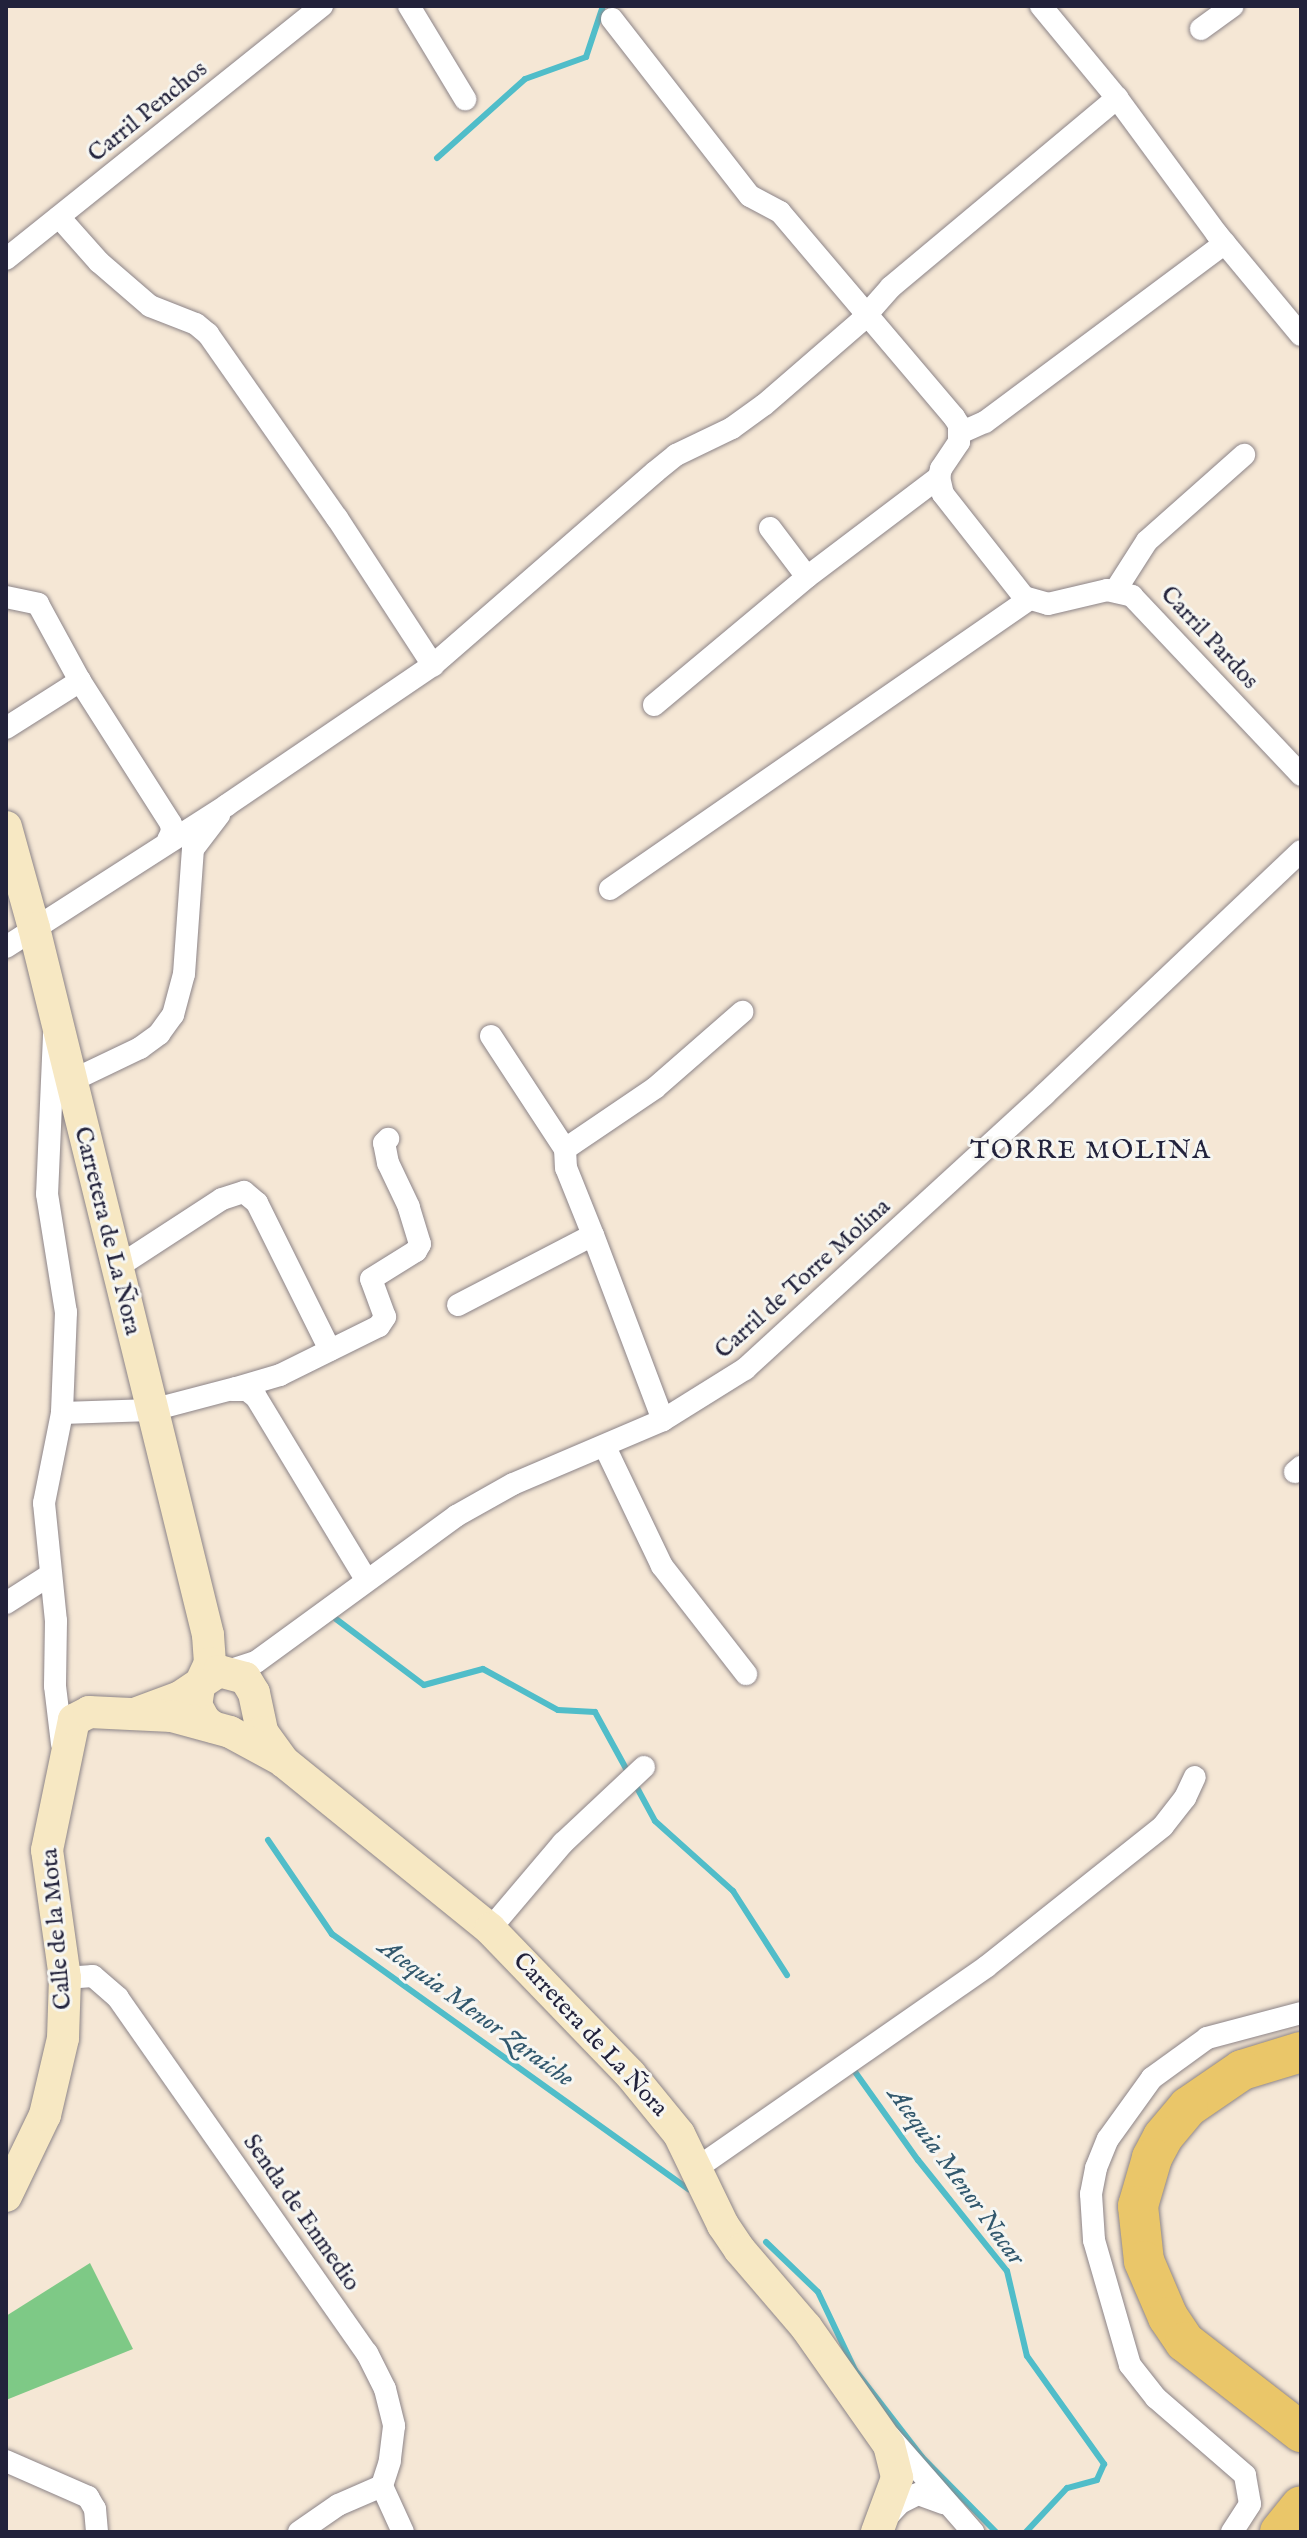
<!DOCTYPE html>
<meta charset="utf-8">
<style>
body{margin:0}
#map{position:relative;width:1307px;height:2538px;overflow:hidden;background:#f5e7d5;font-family:"IM FELL English",serif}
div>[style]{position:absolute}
.green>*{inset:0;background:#7ec986}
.stream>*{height:6px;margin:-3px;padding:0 3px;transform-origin:3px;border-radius:3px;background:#50bdc9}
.roads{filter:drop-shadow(0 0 2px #8c8488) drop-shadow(0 0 2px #8c8488)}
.street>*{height:22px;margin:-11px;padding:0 11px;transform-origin:11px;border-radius:11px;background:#fff}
.secondary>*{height:32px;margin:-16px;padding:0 16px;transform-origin:16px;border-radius:16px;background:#f7e8c3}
.highway>*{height:40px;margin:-20px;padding:0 20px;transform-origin:20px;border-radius:20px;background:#eac669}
span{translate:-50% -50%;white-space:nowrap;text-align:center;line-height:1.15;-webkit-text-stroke:6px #f6f6f2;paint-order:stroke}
.street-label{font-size:24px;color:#22223b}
.neighbourhood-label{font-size:26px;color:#22223b;letter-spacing:2px}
.water-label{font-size:26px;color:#32586d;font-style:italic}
.frame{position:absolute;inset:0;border:8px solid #22223b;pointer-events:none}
</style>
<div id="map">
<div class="green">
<div style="clip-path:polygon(90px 2263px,133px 2349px,6px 2400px,6px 2316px)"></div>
</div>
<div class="stream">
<div style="left:437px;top:158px;width:118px;rotate:-41.9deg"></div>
<div style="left:525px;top:79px;width:65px;rotate:-19.8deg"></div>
<div style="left:586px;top:57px;width:54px;rotate:-71.6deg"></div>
<div style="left:336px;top:1619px;width:110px;rotate:36.9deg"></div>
<div style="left:424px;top:1685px;width:61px;rotate:-15.2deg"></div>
<div style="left:483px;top:1669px;width:85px;rotate:28.7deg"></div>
<div style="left:558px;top:1710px;width:37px;rotate:3deg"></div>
<div style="left:595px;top:1712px;width:71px;rotate:61.3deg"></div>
<div style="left:635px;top:1784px;width:42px;rotate:61.6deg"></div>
<div style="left:655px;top:1821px;width:105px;rotate:41.9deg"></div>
<div style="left:733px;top:1891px;width:100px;rotate:57.3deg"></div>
<div style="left:268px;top:1840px;width:114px;rotate:55.8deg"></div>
<div style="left:332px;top:1934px;width:439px;rotate:35.6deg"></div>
<div style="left:853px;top:2069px;width:112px;rotate:54.5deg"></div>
<div style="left:918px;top:2160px;width:142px;rotate:51.3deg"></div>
<div style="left:1007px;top:2271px;width:87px;rotate:76.8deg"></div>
<div style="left:1027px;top:2356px;width:133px;rotate:54.5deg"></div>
<div style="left:1104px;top:2464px;width:17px;rotate:114deg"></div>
<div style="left:1097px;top:2480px;width:31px;rotate:165deg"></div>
<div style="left:1067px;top:2488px;width:60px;rotate:133deg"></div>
<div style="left:766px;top:2242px;width:72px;rotate:43.9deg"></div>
<div style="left:818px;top:2292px;width:86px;rotate:64.6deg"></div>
<div style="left:855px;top:2370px;width:110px;rotate:52.4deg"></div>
<div style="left:922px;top:2457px;width:105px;rotate:45.4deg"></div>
</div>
<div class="roads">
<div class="street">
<div style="left:409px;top:6px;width:109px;rotate:58.9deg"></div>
<div style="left:1041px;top:6px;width:119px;rotate:50.4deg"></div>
<div style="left:1117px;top:98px;width:169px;rotate:53.7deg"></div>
<div style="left:1217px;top:234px;width:131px;rotate:50.3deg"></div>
<div style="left:612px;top:19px;width:224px;rotate:52.1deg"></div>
<div style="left:750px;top:196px;width:34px;rotate:28deg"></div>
<div style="left:780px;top:212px;width:269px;rotate:49.7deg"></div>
<div style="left:954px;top:417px;width:9px;rotate:58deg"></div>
<div style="left:959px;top:425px;width:17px;rotate:90deg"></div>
<div style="left:959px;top:442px;width:32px;rotate:124deg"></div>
<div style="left:941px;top:469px;width:8px;rotate:104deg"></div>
<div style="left:939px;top:477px;width:17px;rotate:77deg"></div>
<div style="left:943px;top:494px;width:131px;rotate:51.8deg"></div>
<div style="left:1024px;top:597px;width:25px;rotate:16deg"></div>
<div style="left:1048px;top:604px;width:61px;rotate:-13.3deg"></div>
<div style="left:1107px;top:590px;width:26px;rotate:13deg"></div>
<div style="left:1132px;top:596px;width:246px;rotate:46.6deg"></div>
<div style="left:1201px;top:29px;width:39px;rotate:-36deg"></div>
<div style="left:59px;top:217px;width:60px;rotate:48.4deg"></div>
<div style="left:99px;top:262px;width:67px;rotate:40.8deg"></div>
<div style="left:150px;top:306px;width:49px;rotate:21.4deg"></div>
<div style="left:196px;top:324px;width:16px;rotate:40deg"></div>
<div style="left:208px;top:334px;width:225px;rotate:55deg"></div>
<div style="left:337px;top:518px;width:176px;rotate:56.9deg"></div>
<div style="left:6px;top:259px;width:405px;rotate:-38.7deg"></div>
<div style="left:960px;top:433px;width:27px;rotate:-24deg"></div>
<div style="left:985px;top:422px;width:299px;rotate:-36.7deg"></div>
<div style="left:770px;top:528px;width:61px;rotate:52.9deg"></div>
<div style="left:807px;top:577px;width:166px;rotate:-37.1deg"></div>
<div style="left:1115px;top:591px;width:59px;rotate:-57.4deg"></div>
<div style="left:1147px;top:541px;width:130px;rotate:-41.6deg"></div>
<div style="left:6px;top:597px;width:33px;rotate:12deg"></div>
<div style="left:38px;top:604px;width:88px;rotate:61.4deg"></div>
<div style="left:80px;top:681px;width:169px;rotate:57.5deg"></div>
<div style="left:171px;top:824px;width:8px;rotate:83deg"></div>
<div style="left:172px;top:832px;width:9px;rotate:117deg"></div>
<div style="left:654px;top:705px;width:199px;rotate:-39.9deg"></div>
<div style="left:6px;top:728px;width:88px;rotate:-32.4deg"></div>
<div style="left:610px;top:889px;width:508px;rotate:-34.66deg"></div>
<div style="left:6px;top:947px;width:263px;rotate:-32.7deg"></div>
<div style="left:227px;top:805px;width:249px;rotate:-34.2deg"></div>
<div style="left:433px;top:665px;width:294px;rotate:-41deg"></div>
<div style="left:655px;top:472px;width:27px;rotate:-39deg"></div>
<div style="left:676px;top:455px;width:62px;rotate:-25.7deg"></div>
<div style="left:732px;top:428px;width:39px;rotate:-36deg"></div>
<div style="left:764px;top:405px;width:128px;rotate:-40.9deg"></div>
<div style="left:861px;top:321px;width:45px;rotate:-48.6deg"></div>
<div style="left:891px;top:287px;width:295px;rotate:-39.9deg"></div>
<div style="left:54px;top:1035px;width:159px;rotate:92.5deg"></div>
<div style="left:47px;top:1194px;width:120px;rotate:80.9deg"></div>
<div style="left:66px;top:1312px;width:101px;rotate:92.3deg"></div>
<div style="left:62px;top:1413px;width:92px;rotate:101.3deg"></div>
<div style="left:44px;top:1503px;width:119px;rotate:84.2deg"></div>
<div style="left:56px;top:1621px;width:65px;rotate:90.9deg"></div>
<div style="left:55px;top:1686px;width:58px;rotate:83.1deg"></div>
<div style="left:491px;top:1036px;width:135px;rotate:56.8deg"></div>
<div style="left:565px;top:1149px;width:109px;rotate:-34.1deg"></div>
<div style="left:655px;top:1088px;width:116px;rotate:-41.1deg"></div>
<div style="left:69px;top:1082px;width:79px;rotate:-25.6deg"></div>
<div style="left:140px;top:1048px;width:24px;rotate:-36deg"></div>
<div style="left:159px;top:1034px;width:24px;rotate:-54deg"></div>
<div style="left:173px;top:1015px;width:42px;rotate:-75deg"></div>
<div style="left:184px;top:974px;width:125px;rotate:-85.9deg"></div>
<div style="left:193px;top:849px;width:43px;rotate:-52.6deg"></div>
<div style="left:593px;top:1235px;width:198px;rotate:69.3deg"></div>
<div style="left:116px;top:1268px;width:126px;rotate:-33.1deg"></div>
<div style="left:222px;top:1199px;width:23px;rotate:-18deg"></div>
<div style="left:244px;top:1192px;width:17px;rotate:40deg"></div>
<div style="left:257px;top:1203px;width:164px;rotate:63.6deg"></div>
<div style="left:458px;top:1305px;width:152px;rotate:-27.4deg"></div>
<div style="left:593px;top:1235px;width:72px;rotate:-111.9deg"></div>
<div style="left:566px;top:1168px;width:19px;rotate:-93deg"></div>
<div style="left:232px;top:1390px;width:15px"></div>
<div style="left:247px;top:1390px;width:11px;rotate:38deg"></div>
<div style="left:256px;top:1397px;width:213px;rotate:58.9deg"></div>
<div style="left:62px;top:1413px;width:90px;rotate:-1.9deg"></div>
<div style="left:152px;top:1410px;width:87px;rotate:-14.7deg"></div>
<div style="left:236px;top:1388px;width:46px;rotate:-16.5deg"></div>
<div style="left:280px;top:1375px;width:110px;rotate:-26.3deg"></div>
<div style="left:379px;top:1326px;width:11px;rotate:-56deg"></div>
<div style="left:385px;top:1317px;width:40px;rotate:-110.2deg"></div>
<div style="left:371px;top:1279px;width:53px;rotate:-31.9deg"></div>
<div style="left:416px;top:1251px;width:8px;rotate:-60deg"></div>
<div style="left:420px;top:1244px;width:39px;rotate:-107deg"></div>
<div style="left:409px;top:1207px;width:49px;rotate:-115.5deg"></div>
<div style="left:388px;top:1163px;width:20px;rotate:-101deg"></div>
<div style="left:384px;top:1143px;width:6px;rotate:-45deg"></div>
<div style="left:605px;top:1447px;width:132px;rotate:64.4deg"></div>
<div style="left:662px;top:1566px;width:137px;rotate:52.1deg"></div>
<div style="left:1295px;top:1472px;width:8px;rotate:-40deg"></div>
<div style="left:6px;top:1603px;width:52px;rotate:-32.5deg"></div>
<div style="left:228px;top:1671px;width:29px;rotate:-18deg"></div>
<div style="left:256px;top:1662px;width:248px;rotate:-36.1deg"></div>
<div style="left:456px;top:1516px;width:65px;rotate:-29.3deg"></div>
<div style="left:513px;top:1484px;width:163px;rotate:-23.1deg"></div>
<div style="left:663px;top:1420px;width:97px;rotate:-31.9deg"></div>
<div style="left:745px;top:1369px;width:406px;rotate:-42.5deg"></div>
<div style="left:1044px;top:1095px;width:354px;rotate:-43.5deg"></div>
<div style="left:490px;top:1929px;width:113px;rotate:-49.7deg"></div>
<div style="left:563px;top:1843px;width:111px;rotate:-43.2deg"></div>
<div style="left:65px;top:1978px;width:28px;rotate:-4deg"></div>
<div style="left:93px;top:1976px;width:33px;rotate:41deg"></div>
<div style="left:118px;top:1998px;width:434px;rotate:55deg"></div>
<div style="left:367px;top:2353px;width:40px;rotate:63.4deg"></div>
<div style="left:385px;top:2389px;width:38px;rotate:76deg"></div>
<div style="left:394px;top:2426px;width:35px;rotate:97deg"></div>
<div style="left:390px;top:2461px;width:26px;rotate:108deg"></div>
<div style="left:382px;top:2486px;width:51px;rotate:65.5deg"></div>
<div style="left:697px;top:2168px;width:352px;rotate:-34.8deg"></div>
<div style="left:986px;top:1967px;width:226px;rotate:-38.5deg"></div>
<div style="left:1163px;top:1826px;width:36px;rotate:-52deg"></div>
<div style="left:1185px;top:1798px;width:23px;rotate:-65deg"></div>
<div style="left:889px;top:2436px;width:128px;rotate:48.8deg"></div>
<div style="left:6px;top:2461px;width:90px;rotate:23.7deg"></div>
<div style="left:88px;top:2497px;width:14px;rotate:60deg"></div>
<div style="left:95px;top:2509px;width:23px;rotate:85deg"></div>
<div style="left:885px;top:2519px;width:22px;rotate:-47deg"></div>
<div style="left:900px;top:2503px;width:20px;rotate:-27deg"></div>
<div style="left:918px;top:2494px;width:27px;rotate:20deg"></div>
<div style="left:299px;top:2532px;width:47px;rotate:-34.7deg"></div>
<div style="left:338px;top:2505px;width:48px;rotate:-23.4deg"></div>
<div style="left:1232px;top:2532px;width:33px;rotate:-57deg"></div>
<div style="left:1250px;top:2504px;width:29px;rotate:-100deg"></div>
<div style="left:1245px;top:2475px;width:118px;rotate:-139.1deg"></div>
<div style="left:1156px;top:2398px;width:42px;rotate:-128.2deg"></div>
<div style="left:1130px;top:2365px;width:130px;rotate:-106.1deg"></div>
<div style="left:1094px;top:2240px;width:46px;rotate:-93.7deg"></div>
<div style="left:1091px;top:2194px;width:26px;rotate:-79deg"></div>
<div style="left:1096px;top:2168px;width:31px;rotate:-68deg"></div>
<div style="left:1108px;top:2139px;width:75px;rotate:-54.2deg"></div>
<div style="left:1152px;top:2078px;width:68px;rotate:-36deg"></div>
<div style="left:1207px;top:2038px;width:97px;rotate:-14.9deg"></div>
</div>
<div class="secondary">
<div style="left:6px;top:827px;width:105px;rotate:74.5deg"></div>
<div style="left:34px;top:928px;width:728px;rotate:76.17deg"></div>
<div style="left:208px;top:1635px;width:28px;rotate:86deg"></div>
<div style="left:210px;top:1663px;width:26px;rotate:115deg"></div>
<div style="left:199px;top:1687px;width:18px;rotate:99deg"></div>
<div style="left:196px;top:1705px;width:18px;rotate:61deg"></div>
<div style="left:205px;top:1721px;width:10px;rotate:37deg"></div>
<div style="left:137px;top:1713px;width:46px;rotate:-20.4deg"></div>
<div style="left:180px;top:1697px;width:47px;rotate:-33.7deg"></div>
<div style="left:219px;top:1671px;width:27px;rotate:15deg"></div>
<div style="left:245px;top:1678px;width:17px;rotate:59deg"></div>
<div style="left:254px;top:1693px;width:40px;rotate:78deg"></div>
<div style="left:262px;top:1732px;width:37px;rotate:54deg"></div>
<div style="left:284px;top:1762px;width:265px;rotate:39deg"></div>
<div style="left:490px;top:1929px;width:202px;rotate:46deg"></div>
<div style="left:630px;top:2074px;width:77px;rotate:50.8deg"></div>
<div style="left:679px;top:2134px;width:101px;rotate:64.2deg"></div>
<div style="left:723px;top:2225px;width:30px;rotate:56deg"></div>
<div style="left:740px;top:2250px;width:101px;rotate:49.4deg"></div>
<div style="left:806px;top:2327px;width:144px;rotate:54.9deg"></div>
<div style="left:889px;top:2445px;width:34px;rotate:76deg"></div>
<div style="left:897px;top:2478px;width:58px;rotate:110.3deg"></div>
<div style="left:6px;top:2196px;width:90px;rotate:-64.3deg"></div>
<div style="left:45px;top:2115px;width:79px;rotate:-76.8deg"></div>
<div style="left:63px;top:2038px;width:60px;rotate:-88.1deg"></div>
<div style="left:65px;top:1978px;width:129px;rotate:-98deg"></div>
<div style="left:47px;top:1850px;width:133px;rotate:-78.3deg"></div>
<div style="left:74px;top:1720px;width:17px;rotate:-28deg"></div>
<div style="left:89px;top:1712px;width:83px;rotate:2.8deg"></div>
<div style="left:172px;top:1716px;width:60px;rotate:15.4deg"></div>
<div style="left:230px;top:1732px;width:55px;rotate:28.4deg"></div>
</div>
<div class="highway">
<div style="left:1301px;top:2052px;width:62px;rotate:163deg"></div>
<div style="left:1242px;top:2070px;width:65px;rotate:145.6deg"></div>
<div style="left:1188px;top:2107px;width:39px;rotate:130deg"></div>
<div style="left:1163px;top:2137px;width:24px;rotate:118deg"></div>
<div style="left:1152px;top:2158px;width:50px;rotate:106.3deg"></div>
<div style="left:1138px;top:2206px;width:55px;rotate:83.8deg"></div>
<div style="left:1144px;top:2261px;width:61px;rotate:66.8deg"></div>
<div style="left:1168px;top:2317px;width:30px;rotate:56deg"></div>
<div style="left:1185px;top:2342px;width:147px;rotate:37.8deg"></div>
<div style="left:1280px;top:2532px;width:33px;rotate:-51deg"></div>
</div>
</div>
<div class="street-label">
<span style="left:148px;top:112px;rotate:-39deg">Carril Penchos</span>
<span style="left:1209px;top:638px;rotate:47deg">Carril Pardos</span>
<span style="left:107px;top:1231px;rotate:76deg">Carretera de La Ñora</span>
<span style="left:803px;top:1279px;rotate:-42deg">Carril de Torre Molina</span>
<span style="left:57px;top:1929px;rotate:-95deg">Calle de la Mota</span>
<span style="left:590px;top:2035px;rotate:47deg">Carretera de La Ñora</span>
<span style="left:301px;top:2213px;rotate:55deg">Senda de Enmedio</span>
</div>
<div class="neighbourhood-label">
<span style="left:1091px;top:1151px">TORRE MOLINA</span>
</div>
<div class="water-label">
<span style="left:476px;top:2013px;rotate:36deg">Acequia Menor Zaraiche</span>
<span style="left:956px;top:2176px;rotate:54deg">Acequia Menor Nacar</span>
</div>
<div class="frame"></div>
</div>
